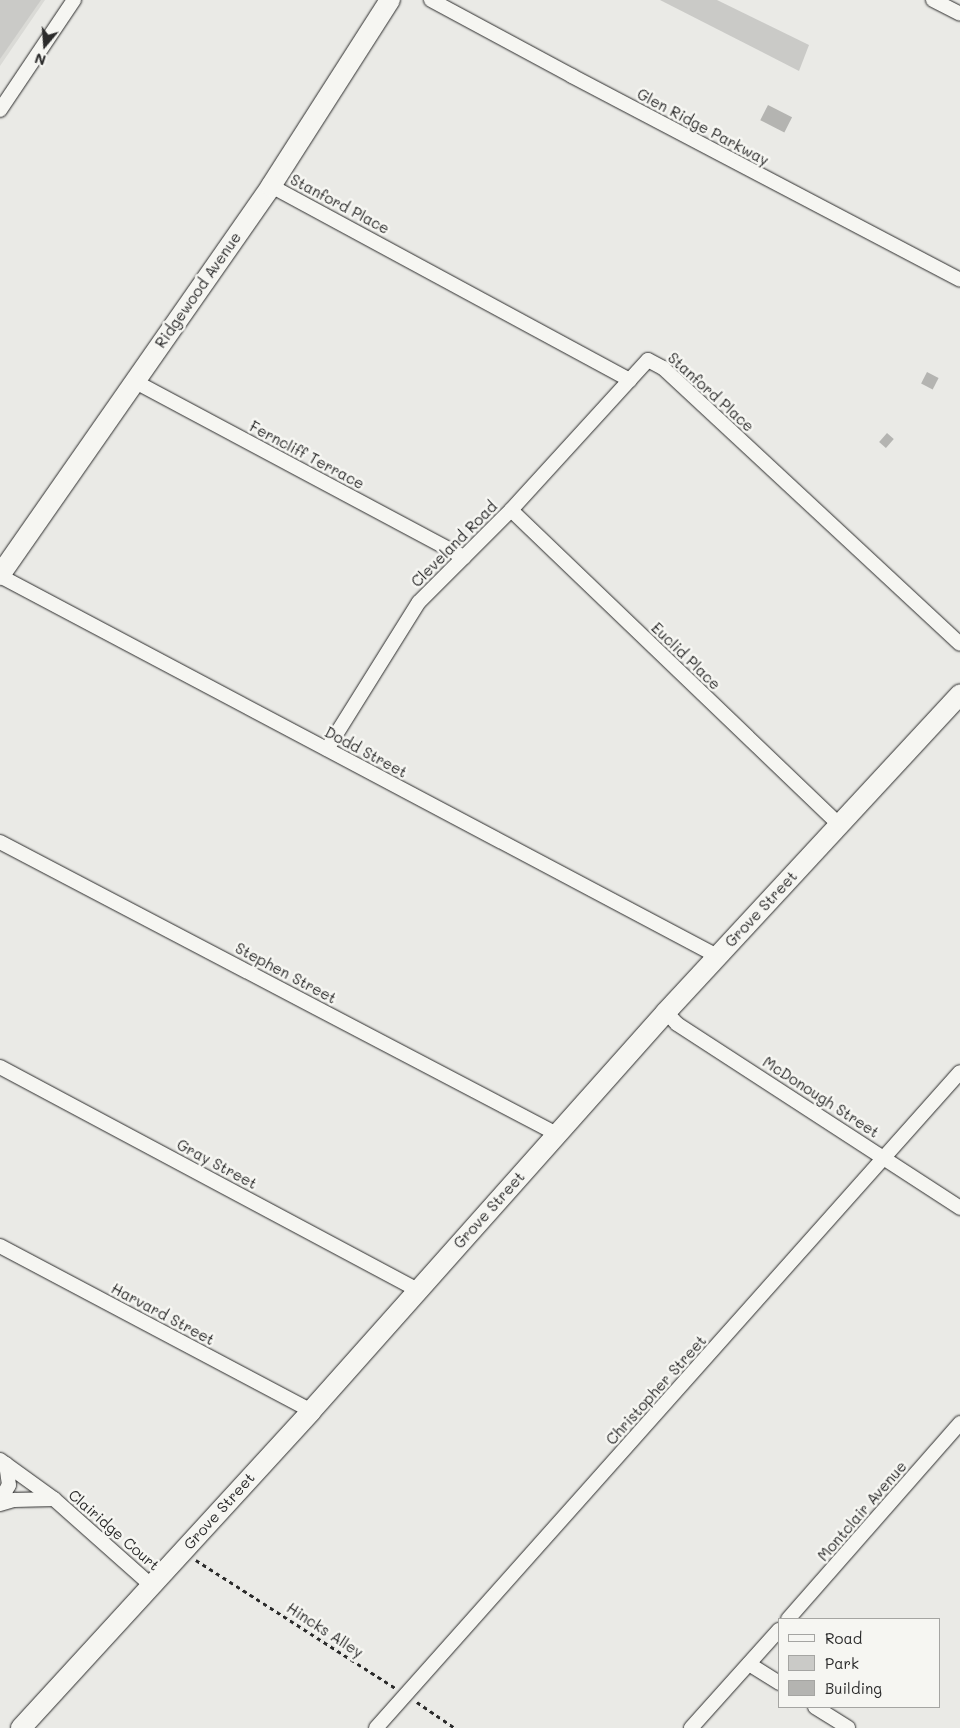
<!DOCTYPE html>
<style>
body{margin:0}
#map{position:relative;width:960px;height:1728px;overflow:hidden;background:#eaeae6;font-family:Mali,sans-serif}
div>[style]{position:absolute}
.built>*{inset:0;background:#dadad6}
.green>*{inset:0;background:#cacac7}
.building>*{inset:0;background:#b4b4b1;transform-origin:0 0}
.path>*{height:2.5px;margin-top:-1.25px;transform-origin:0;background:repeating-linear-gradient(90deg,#2b2b2b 0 4px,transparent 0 8px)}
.roads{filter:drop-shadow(0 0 1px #2b2b2b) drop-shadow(0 0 1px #2b2b2b)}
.street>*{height:14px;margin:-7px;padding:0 7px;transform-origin:7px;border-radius:7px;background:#f6f6f2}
.secondary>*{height:20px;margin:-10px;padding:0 10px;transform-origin:10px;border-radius:10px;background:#f6f6f2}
span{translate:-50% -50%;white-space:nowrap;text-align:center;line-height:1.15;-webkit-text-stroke:5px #f6f6f2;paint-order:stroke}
.street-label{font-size:15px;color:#2b2b2b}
.legend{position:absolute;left:778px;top:1618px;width:162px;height:90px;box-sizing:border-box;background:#f6f6f2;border:1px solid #a5a5a2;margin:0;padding:6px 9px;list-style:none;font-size:15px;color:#2b2b2b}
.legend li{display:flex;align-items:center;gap:10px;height:25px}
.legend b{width:25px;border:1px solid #a5a5a2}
.north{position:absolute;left:20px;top:20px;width:50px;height:50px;-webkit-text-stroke:4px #f6f6f2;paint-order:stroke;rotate:198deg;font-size:14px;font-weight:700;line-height:20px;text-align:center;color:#2b2b2b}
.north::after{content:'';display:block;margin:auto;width:18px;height:22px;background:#2b2b2b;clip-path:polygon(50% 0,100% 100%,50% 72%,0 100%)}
</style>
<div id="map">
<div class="built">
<div style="clip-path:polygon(0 0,45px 0,0 66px)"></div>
</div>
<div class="green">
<div style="clip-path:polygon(0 0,41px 0,0 59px)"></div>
<div style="clip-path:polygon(660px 0,717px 0,809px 45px,799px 71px)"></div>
</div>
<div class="building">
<div style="left:768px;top:105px;width:27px;height:17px;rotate:27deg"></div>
<div style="left:927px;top:372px;width:13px;height:13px;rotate:27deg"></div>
<div style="left:887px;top:433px;width:9px;height:12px;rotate:41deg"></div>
</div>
<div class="path">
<div style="left:196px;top:1560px;width:237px;rotate:32.7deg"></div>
<div style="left:417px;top:1702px;width:46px;rotate:34.4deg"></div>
</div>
<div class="roads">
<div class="street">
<div style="left:431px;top:0;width:160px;rotate:28.3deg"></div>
<div style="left:572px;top:76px;width:438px;rotate:27.7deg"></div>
<div style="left:933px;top:0;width:30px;rotate:27deg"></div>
<div style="left:0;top:110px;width:133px;rotate:-56.1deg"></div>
<div style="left:271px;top:186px;width:408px;rotate:28.4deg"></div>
<div style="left:134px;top:381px;width:374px;rotate:28.1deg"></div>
<div style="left:511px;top:510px;width:455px;rotate:43.8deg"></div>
<div style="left:0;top:576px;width:811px;rotate:27.92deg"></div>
<div style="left:327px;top:749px;width:173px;rotate:-58deg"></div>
<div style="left:419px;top:602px;width:130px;rotate:-45deg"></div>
<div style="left:511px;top:510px;width:203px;rotate:-47.6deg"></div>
<div style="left:648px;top:360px;width:17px;rotate:28deg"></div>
<div style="left:663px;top:368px;width:405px;rotate:42.9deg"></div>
<div style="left:0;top:842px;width:629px;rotate:27.67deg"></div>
<div style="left:666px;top:1012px;width:16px;rotate:47deg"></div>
<div style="left:677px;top:1024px;width:338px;rotate:33deg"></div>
<div style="left:0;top:1067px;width:474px;rotate:28.1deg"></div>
<div style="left:0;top:1246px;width:352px;rotate:27.9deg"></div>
<div style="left:0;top:1460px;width:67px;rotate:35.8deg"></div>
<div style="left:54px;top:1499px;width:131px;rotate:41.6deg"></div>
<div style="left:0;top:1501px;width:18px;rotate:-61deg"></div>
<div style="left:9px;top:1485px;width:21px;rotate:-98deg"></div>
<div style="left:0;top:1504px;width:15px;rotate:-16deg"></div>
<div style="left:14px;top:1500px;width:40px;rotate:-1.4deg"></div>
<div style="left:788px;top:1619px;width:261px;rotate:-48.7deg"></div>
<div style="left:749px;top:1664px;width:36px;rotate:32deg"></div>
<div style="left:815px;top:1707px;width:39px;rotate:32deg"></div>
<div style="left:376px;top:1728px;width:878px;rotate:-48.32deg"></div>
<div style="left:691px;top:1728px;width:132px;rotate:-48.1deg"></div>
</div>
<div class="secondary">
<div style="left:0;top:575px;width:474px;rotate:-55.1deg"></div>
<div style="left:271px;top:186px;width:221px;rotate:-57.4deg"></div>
<div style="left:21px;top:1728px;width:430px;rotate:-47.5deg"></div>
<div style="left:311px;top:1411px;width:534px;rotate:-48.34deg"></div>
<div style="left:666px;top:1012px;width:433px;rotate:-47.2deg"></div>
</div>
</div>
<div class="street-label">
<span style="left:703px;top:127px;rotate:28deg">Glen Ridge Parkway</span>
<span style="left:340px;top:204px;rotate:28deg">Stanford Place</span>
<span style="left:198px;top:290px;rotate:-55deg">Ridgewood Avenue</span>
<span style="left:711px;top:392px;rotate:42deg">Stanford Place</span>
<span style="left:307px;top:455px;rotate:28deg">Ferncliff Terrace</span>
<span style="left:454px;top:544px;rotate:-45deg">Cleveland Road</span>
<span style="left:686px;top:656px;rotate:44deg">Euclid Place</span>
<span style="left:366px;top:752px;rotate:28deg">Dodd Street</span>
<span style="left:761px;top:909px;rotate:-47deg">Grove Street</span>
<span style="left:286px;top:973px;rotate:28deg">Stephen Street</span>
<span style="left:821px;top:1097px;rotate:33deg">McDonough Street</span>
<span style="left:217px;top:1164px;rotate:28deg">Gray Street</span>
<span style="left:489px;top:1210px;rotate:-48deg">Grove Street</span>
<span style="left:163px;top:1314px;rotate:28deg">Harvard Street</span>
<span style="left:656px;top:1390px;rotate:-48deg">Christopher Street</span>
<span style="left:219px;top:1511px;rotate:-48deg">Grove Street</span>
<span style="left:862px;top:1511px;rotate:-49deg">Montclair Avenue</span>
<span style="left:114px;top:1530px;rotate:41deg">Clairidge Court</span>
<span style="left:325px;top:1630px;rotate:33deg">Hincks Alley</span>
</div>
<ul class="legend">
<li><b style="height:6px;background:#f6f6f2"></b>Road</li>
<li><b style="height:14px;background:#cacac7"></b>Park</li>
<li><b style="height:14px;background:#b4b4b1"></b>Building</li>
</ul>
<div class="north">N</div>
</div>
